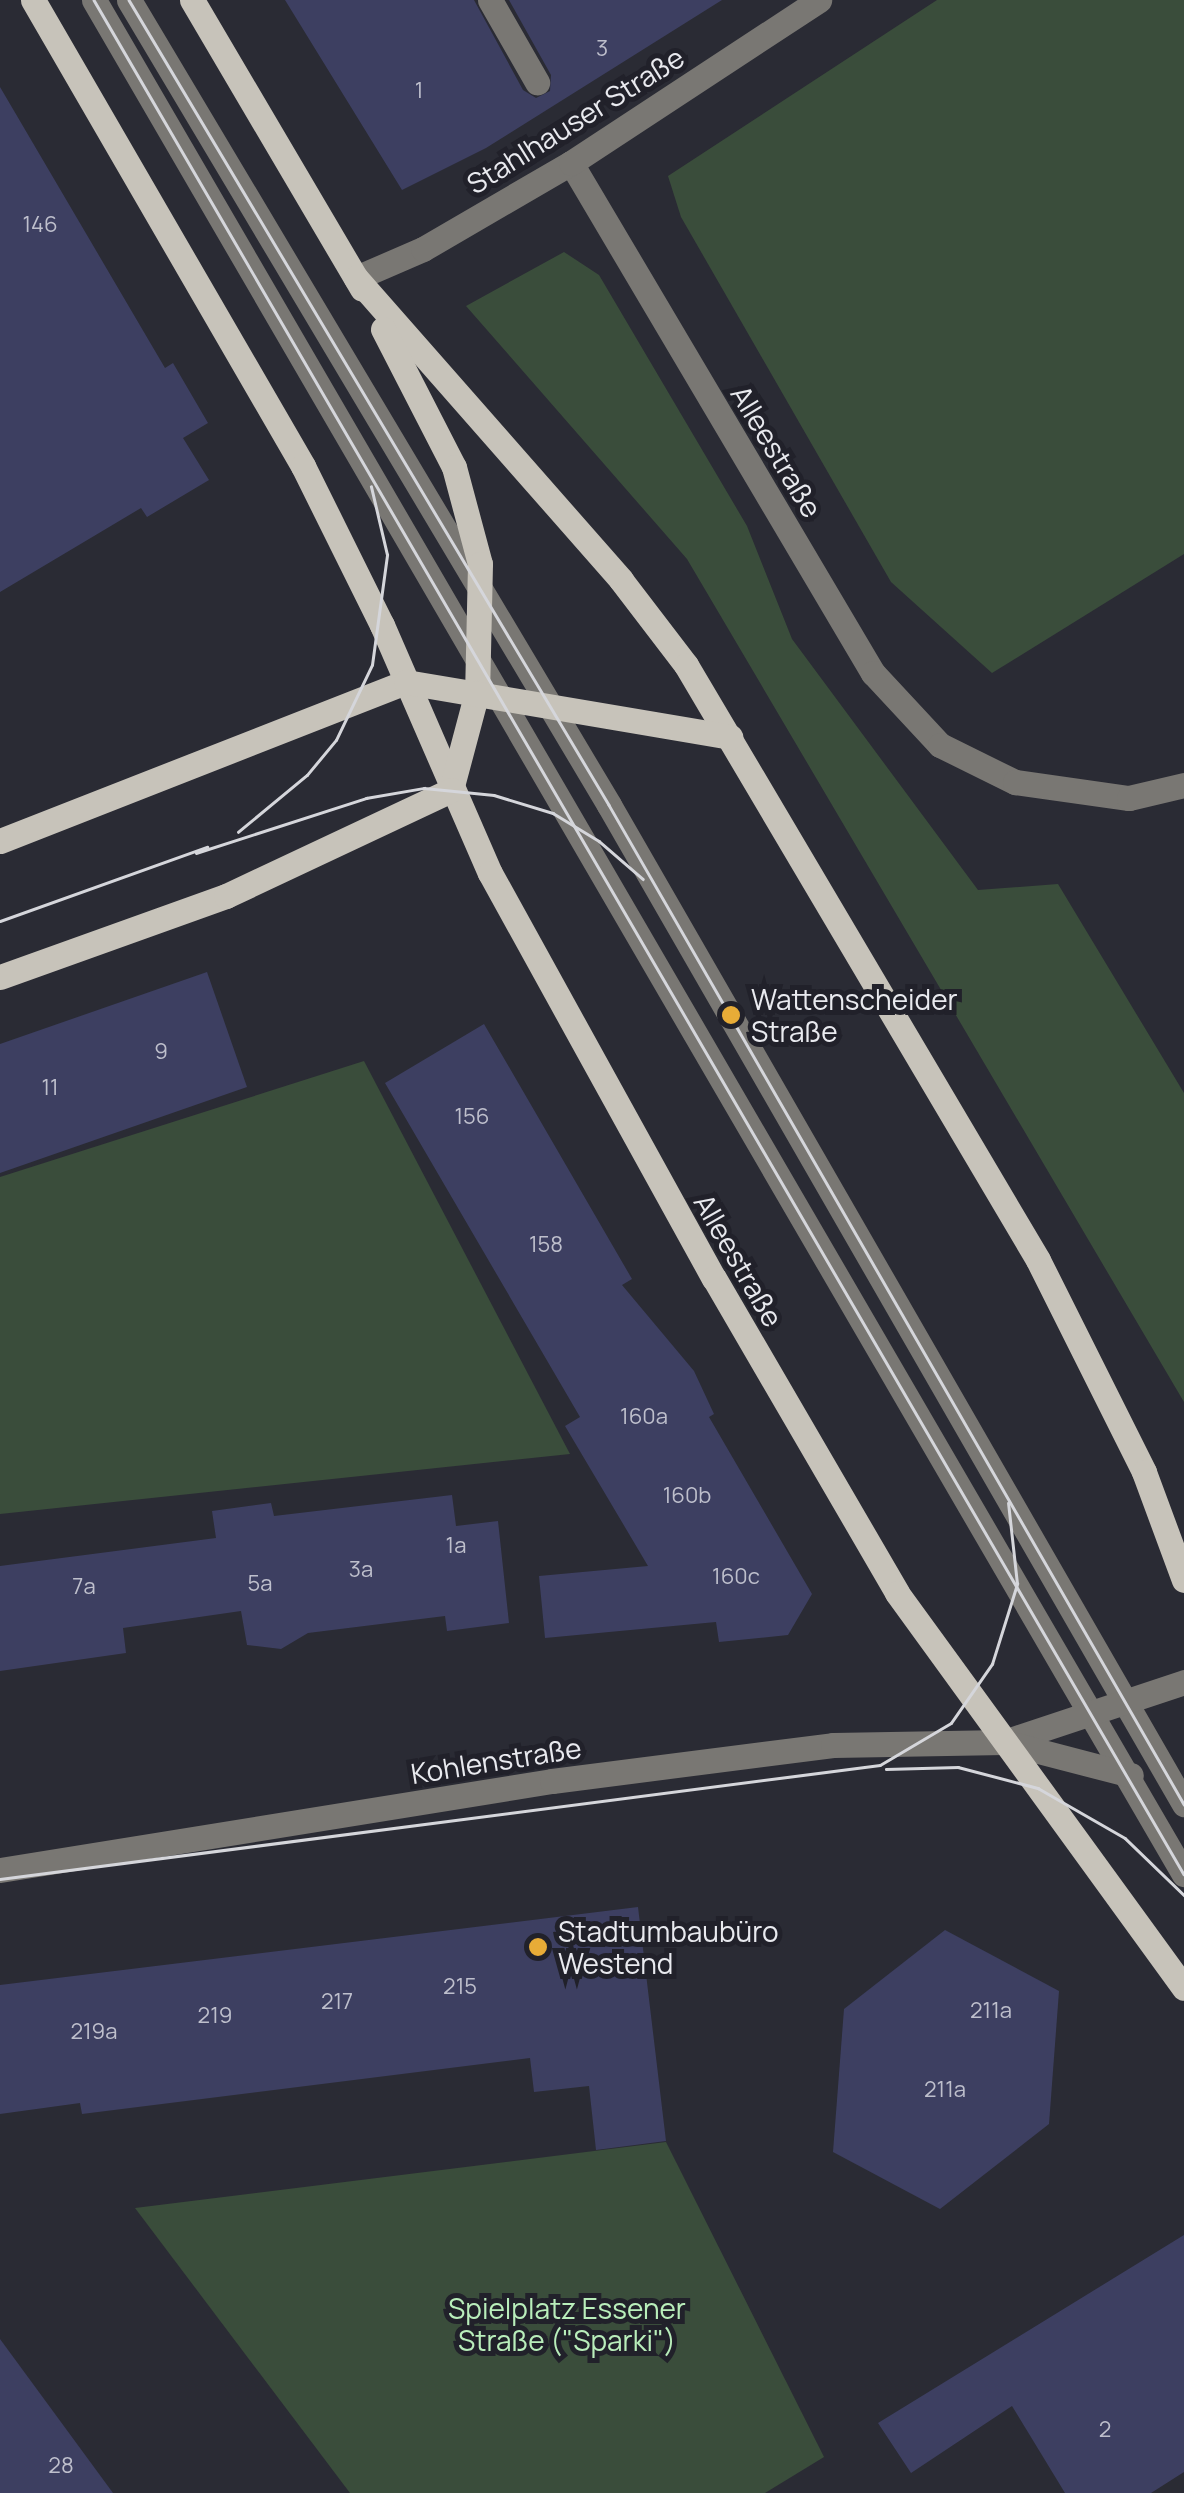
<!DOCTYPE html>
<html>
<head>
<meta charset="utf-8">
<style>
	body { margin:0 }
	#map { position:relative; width:1184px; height:2493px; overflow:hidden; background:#2a2b34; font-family:Manrope,sans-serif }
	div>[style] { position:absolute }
	.green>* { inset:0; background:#3a4d3b }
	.building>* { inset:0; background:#3d3f61 }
	.minor>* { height:25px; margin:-12.5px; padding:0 12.5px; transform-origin:12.5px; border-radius:12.5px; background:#797773 }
	.major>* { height:25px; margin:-12.5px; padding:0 12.5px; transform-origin:12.5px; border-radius:12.5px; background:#c7c3ba }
	.tram>* { height:2.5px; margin:-1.25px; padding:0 1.25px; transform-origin:1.25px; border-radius:1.25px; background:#d5d6db }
	.dots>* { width:28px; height:28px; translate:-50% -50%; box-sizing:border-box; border:5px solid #21212a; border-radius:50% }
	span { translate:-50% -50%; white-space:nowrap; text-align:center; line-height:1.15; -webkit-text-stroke:10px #21212a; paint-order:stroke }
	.number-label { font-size:22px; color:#bebfcc }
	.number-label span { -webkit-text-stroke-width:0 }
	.street-label { font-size:28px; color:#e9eaef }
	.poi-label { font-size:28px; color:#e9eaef }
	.left { translate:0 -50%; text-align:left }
	.park-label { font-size:28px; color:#b9eebb }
</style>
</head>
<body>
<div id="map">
	<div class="green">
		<div style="clip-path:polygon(937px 0,1184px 0,1184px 554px,992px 673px,891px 582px,681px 217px,668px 176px)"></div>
		<div style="clip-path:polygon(564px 252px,599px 275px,747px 526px,792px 639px,978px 890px,1058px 884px,1184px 1093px,1184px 1402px,687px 559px,466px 306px)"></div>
		<div style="clip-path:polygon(364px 1061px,570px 1454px,0 1514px,0 1177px)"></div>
		<div style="clip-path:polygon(666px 2142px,824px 2457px,765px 2493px,350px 2493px,135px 2208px)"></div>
	</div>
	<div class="building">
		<div style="clip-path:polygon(285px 0,474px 0,523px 90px,536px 98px,550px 91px,551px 75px,509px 0,722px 0,486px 148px,402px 190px)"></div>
		<div style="clip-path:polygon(0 87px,165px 368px,173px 363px,208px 423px,183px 438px,209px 480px,147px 517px,141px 508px,0 592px)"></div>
		<div style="clip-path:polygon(207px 972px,247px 1087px,0 1173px,0 1044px)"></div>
		<div style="clip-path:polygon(484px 1024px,632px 1279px,622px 1285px,694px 1371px,714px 1414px,709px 1417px,812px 1594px,788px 1635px,719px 1642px,716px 1622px,545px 1638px,539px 1576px,648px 1566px,565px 1426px,580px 1417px,385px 1083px)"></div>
		<div style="clip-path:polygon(452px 1495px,456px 1526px,498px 1521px,509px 1623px,447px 1631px,445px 1616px,308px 1633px,281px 1649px,247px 1645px,241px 1611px,123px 1628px,126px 1653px,0 1671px,0 1566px,216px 1538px,212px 1511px,271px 1503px,274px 1516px)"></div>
		<div style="clip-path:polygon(638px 1907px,666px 2141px,596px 2150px,589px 2086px,534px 2092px,530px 2058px,82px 2114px,80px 2103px,0 2114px,0 1985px)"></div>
		<div style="clip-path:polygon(945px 1930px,1059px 1991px,1049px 2124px,940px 2209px,833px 2152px,844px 2009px)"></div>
		<div style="clip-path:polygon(1184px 2235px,1184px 2472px,1151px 2493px,1065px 2493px,1012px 2406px,911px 2473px,878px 2423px)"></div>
		<div style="clip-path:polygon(0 2339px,113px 2493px,0 2493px)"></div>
	</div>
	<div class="minor">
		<div style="left:94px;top:0;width:2168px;rotate:59.82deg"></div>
		<div style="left:129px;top:0;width:937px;rotate:59.19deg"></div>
		<div style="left:609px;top:805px;width:1153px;rotate:60.08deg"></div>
		<div style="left:490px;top:0;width:95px;rotate:60.2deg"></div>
		<div style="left:571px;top:163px;width:593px;rotate:59.37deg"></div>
		<div style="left:873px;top:673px;width:98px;rotate:47.1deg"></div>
		<div style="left:940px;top:745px;width:84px;rotate:26.3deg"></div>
		<div style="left:1015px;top:782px;width:115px;rotate:8deg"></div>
		<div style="left:1129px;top:798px;width:57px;rotate:-13.3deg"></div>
		<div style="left:356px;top:278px;width:73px;rotate:-23.4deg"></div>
		<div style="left:423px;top:249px;width:171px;rotate:-30.2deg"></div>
		<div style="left:571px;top:163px;width:297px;rotate:-33.3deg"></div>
		<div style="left:1004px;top:1742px;width:190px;rotate:-18.4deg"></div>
		<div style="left:0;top:1870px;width:559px;rotate:-9.16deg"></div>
		<div style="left:552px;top:1781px;width:283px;rotate:-7.3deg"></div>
		<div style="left:833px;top:1745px;width:171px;rotate:-1deg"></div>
		<div style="left:1004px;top:1742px;width:131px;rotate:14.6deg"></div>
	</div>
	<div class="major">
		<div style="left:33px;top:0;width:539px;rotate:59.91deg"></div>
		<div style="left:303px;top:466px;width:178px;rotate:63.6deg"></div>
		<div style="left:382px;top:625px;width:270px;rotate:66.5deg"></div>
		<div style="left:490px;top:873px;width:463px;rotate:61.1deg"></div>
		<div style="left:714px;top:1278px;width:364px;rotate:59.8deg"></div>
		<div style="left:897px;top:1593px;width:488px;rotate:54deg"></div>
		<div style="left:192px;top:0;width:335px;rotate:59.5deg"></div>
		<div style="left:356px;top:278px;width:402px;rotate:48.7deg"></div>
		<div style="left:621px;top:580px;width:107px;rotate:52.6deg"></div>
		<div style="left:686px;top:665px;width:691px;rotate:59.39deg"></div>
		<div style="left:1038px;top:1260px;width:237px;rotate:63.4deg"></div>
		<div style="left:1144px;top:1472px;width:115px;rotate:69.7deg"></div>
		<div style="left:383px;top:329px;width:155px;rotate:62.8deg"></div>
		<div style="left:454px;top:467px;width:100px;rotate:75deg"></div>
		<div style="left:480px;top:564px;width:128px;rotate:91.3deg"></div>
		<div style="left:477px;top:692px;width:101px;rotate:104.9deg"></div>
		<div style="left:0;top:841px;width:436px;rotate:-21.4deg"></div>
		<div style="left:406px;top:682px;width:329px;rotate:9.6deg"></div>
		<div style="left:0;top:977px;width:240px;rotate:-19.7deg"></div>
		<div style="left:226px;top:896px;width:249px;rotate:-25.2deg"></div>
	</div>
	<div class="tram">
		<div style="left:94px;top:0;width:2168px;rotate:59.82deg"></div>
		<div style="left:129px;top:0;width:937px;rotate:59.19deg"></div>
		<div style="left:609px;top:805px;width:1153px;rotate:60.08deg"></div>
		<div style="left:238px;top:832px;width:89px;rotate:-39.6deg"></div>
		<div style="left:307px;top:775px;width:45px;rotate:-50.4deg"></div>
		<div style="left:336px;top:740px;width:83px;rotate:-64.4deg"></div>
		<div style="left:372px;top:665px;width:111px;rotate:-82.2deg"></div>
		<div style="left:387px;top:555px;width:70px;rotate:-103.2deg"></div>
		<div style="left:196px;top:853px;width:179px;rotate:-17.9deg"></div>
		<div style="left:366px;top:798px;width:59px;rotate:-9.8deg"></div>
		<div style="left:424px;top:788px;width:70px;rotate:5.7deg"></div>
		<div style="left:494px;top:795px;width:62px;rotate:17deg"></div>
		<div style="left:553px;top:813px;width:54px;rotate:31.3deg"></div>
		<div style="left:599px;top:841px;width:58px;rotate:40.8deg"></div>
		<div style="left:0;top:921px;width:220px;rotate:-19.7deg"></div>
		<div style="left:886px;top:1769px;width:72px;rotate:-1.6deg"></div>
		<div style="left:958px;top:1767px;width:83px;rotate:14.7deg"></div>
		<div style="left:1038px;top:1788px;width:100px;rotate:29.9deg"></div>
		<div style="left:1125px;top:1838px;width:82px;rotate:44deg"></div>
		<div style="left:0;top:1879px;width:887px;rotate:-7.38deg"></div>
		<div style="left:880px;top:1765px;width:82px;rotate:-30.6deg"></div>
		<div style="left:951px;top:1723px;width:72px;rotate:-55.2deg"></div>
		<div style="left:992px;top:1664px;width:84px;rotate:-72.6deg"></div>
		<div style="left:1017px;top:1584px;width:81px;rotate:-96.3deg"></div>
	</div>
	<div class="dots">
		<div style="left:731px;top:1015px;background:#e8ac37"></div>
		<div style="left:538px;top:1947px;background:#e8ac37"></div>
	</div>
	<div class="number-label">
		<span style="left:602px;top:49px">3</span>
		<span style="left:419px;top:91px">1</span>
		<span style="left:40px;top:225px">146</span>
		<span style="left:161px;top:1052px">9</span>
		<span style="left:50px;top:1088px">11</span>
		<span style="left:472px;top:1117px">156</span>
		<span style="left:546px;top:1245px">158</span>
		<span style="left:644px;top:1417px">160a</span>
		<span style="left:687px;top:1496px">160b</span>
		<span style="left:456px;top:1546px">1a</span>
		<span style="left:361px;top:1570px">3a</span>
		<span style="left:736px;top:1577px">160c</span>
		<span style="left:260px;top:1584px">5a</span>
		<span style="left:84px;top:1587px">7a</span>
		<span style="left:460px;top:1987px">215</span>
		<span style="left:337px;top:2002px">217</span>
		<span style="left:991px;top:2011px">211a</span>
		<span style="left:215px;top:2016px">219</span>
		<span style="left:94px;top:2032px">219a</span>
		<span style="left:945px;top:2090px">211a</span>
		<span style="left:1105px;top:2430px">2</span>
		<span style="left:61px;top:2466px">28</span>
	</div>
	<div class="street-label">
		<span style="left:575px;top:120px;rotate:-32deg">Stahlhauser Straße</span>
		<span style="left:777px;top:451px;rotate:59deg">Alleestraße</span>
		<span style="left:739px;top:1260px;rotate:60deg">Alleestraße</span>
		<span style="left:496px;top:1760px;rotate:-9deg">Kohlenstraße</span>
	</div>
	<div class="poi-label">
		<span class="left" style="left:751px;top:1015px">Wattenscheider<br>Straße</span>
		<span class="left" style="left:558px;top:1947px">Stadtumbaubüro<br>Westend</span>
	</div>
	<div class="park-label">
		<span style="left:567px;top:2324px">Spielplatz Essener<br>Straße ("Sparki")</span>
	</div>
</div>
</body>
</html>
